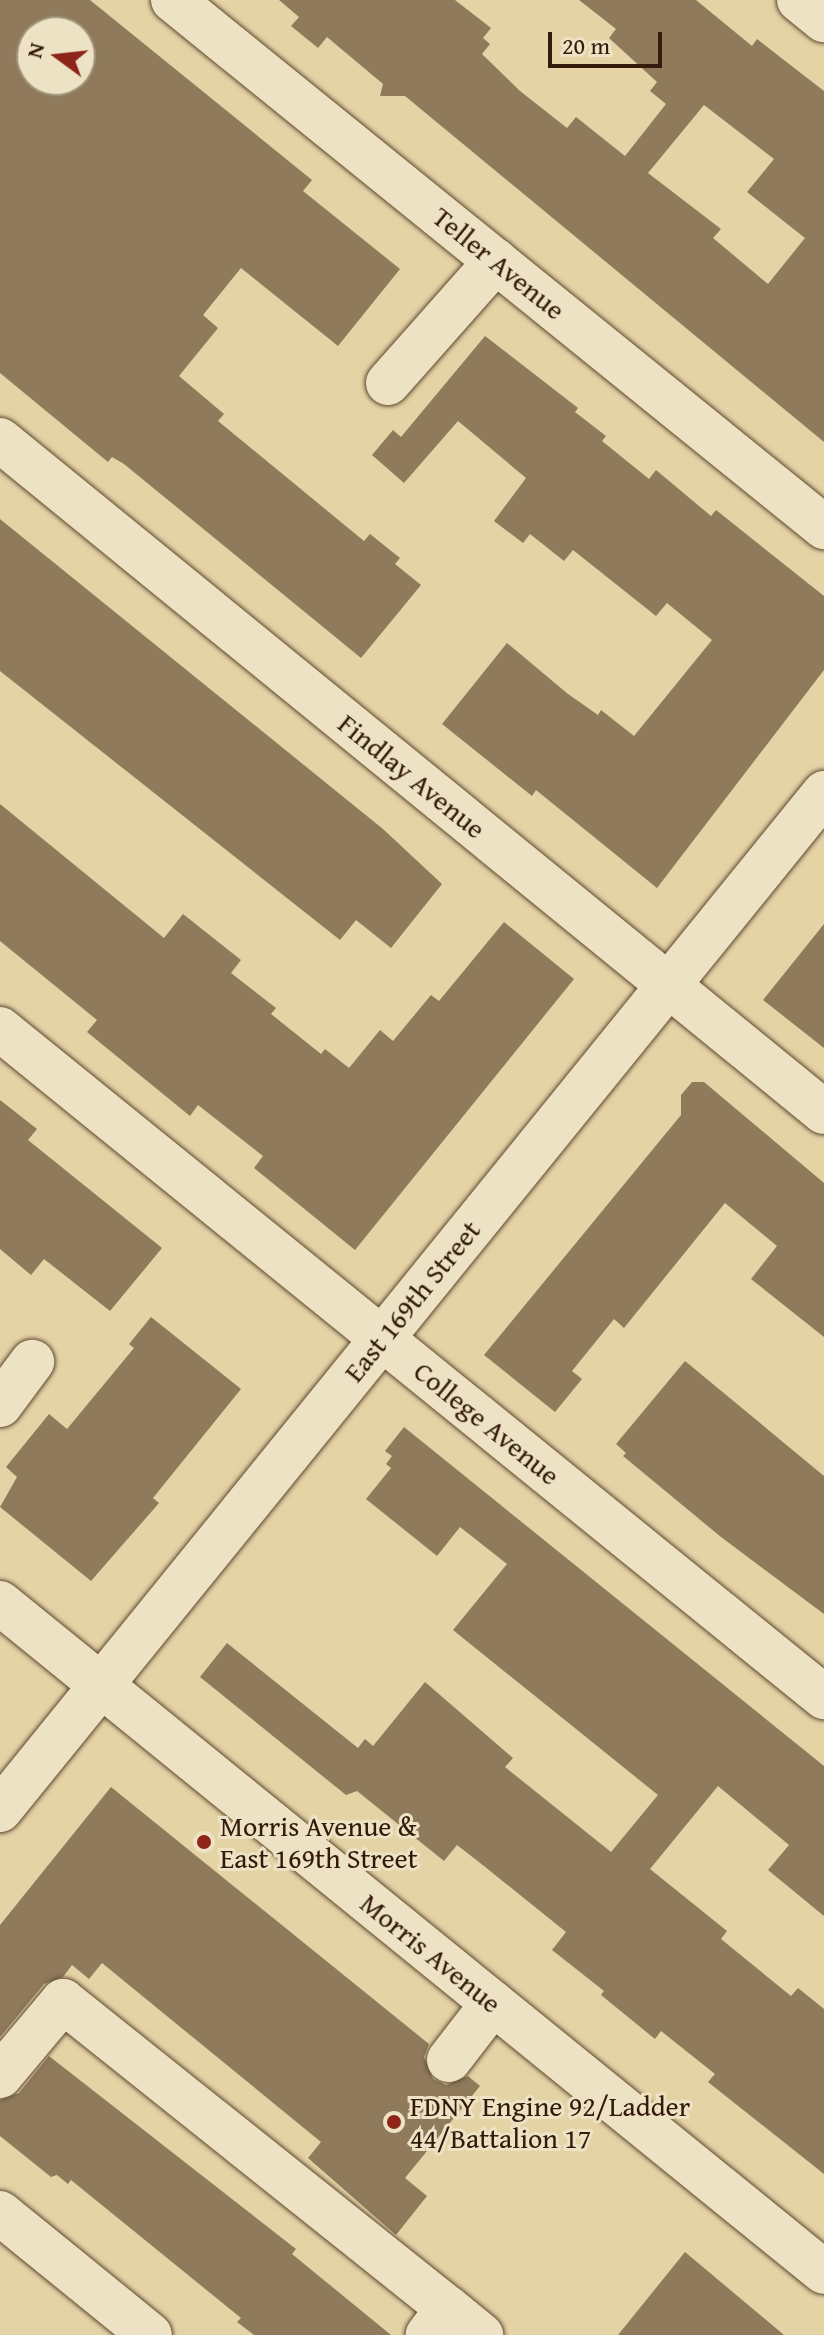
<!DOCTYPE html>
<html>
<head>
<meta charset="utf-8">
<style>
	body { margin:0 }
	#map { position:relative; width:824px; height:2335px; overflow:hidden; background:#e4d3a5; font-family:"Gentium Book Plus",serif }
	div>[style] { position:absolute }
	.building>* { inset:0; background:#8f7a5b }
	.roads { filter:drop-shadow(0 0 2px #5f4831) drop-shadow(0 0 2px #5f4831) }
	.minor>* { height:44px; margin:-22px; padding:0 22px; transform-origin:22px; border-radius:22px; background:#ede2c4 }
	.dots>* { width:22px; height:22px; translate:-50% -50%; box-sizing:border-box; border:4px solid #ede2c4; border-radius:50% }
	span { translate:-50% -50%; white-space:nowrap; text-align:center; line-height:1.15; -webkit-text-stroke:6px #ede2c4; paint-order:stroke }
	.street-label { font-size:28px; color:#331a0a }
	.poi-label { font-size:28px; color:#331a0a }
	.left { translate:0 -50%; text-align:left }
	.north { position:absolute; left:16px; top:16px; width:80px; height:80px; box-sizing:border-box; background:#ede2c4; border:2px solid #a3927a; border-radius:50%; rotate:285deg; font-size:22px; font-weight:700; line-height:32px; text-align:center; color:#331a0a }
	.north::after { content:''; display:block; margin:auto; width:28px; height:36px; background:#8f2418; clip-path:polygon(50% 0,100% 100%,50% 72%,0 100%) }
	.scale { position:absolute; left:548px; top:32px; width:114px; height:36px; box-sizing:border-box; border:4px solid #331a0a; border-top:0; padding-left:10px; font-size:24px; line-height:28px; white-space:nowrap; color:#331a0a; -webkit-text-stroke:6px #ede2c4; paint-order:stroke }
</style>
</head>
<body>
<div id="map">
	<div class="building">
		<div style="clip-path:polygon(evenodd,0 0,90px 0,312px 180px,303px 191px,400px 269px,338px 346px,241px 268px,203px 315px,218px 328px,179px 376px,224px 414px,218px 421px,364px 541px,370px 534px,400px 558px,395px 564px,421px 585px,361px 658px,124px 464px,112px 457px,108px 462px,0 373px,0 0,32px 32px,80px 32px,80px 80px,32px 80px,32px 32px)"></div>
		<div style="clip-path:polygon(evenodd,279px 0,455px 0,491px 28px,483px 38px,490px 44px,482px 54px,520px 91px,567px 128px,576px 117px,625px 156px,666px 104px,650px 91px,657px 82px,609px 38px,616px 29px,579px 0,696px 0,752px 46px,757px 39px,824px 91px,824px 442px,405px 96px,380px 96px,383px 84px,327px 37px,318px 48px,291px 26px,299px 17px,279px 0,704px 105px,774px 159px,747px 192px,805px 238px,768px 284px,713px 238px,721px 229px,648px 173px,704px 105px)"></div>
		<div style="clip-path:polygon(485px 336px,578px 408px,575px 412px,606px 436px,602px 441px,649px 479px,656px 470px,711px 516px,716px 510px,824px 596px,824px 670px,657px 888px,536px 790px,532px 796px,442px 724px,507px 643px,568px 694px,598px 715px,601px 710px,634px 736px,712px 640px,667px 603px,656px 616px,573px 550px,564px 561px,530px 534px,523px 543px,494px 521px,526px 478px,458px 421px,404px 483px,372px 455px,393px 430px,401px 437px)"></div>
		<div style="clip-path:polygon(0 519px,383px 829px,442px 884px,391px 948px,356px 920px,340px 940px,0 671px)"></div>
		<div style="clip-path:polygon(0 804px,164px 938px,183px 914px,241px 960px,231px 973px,276px 1008px,271px 1014px,321px 1054px,325px 1049px,349px 1068px,380px 1030px,393px 1041px,431px 995px,439px 1001px,504px 922px,574px 979px,355px 1250px,254px 1168px,263px 1156px,198px 1105px,190px 1116px,87px 1032px,97px 1020px,0 941px)"></div>
		<div style="clip-path:polygon(824px 924px,824px 1048px,763px 1000px)"></div>
		<div style="clip-path:polygon(692px 1082px,704px 1082px,824px 1183px,824px 1337px,751px 1279px,777px 1246px,725px 1203px,624px 1328px,614px 1319px,572px 1371px,582px 1379px,555px 1412px,484px 1355px,681px 1115px,681px 1095px)"></div>
		<div style="clip-path:polygon(0 1100px,37px 1129px,28px 1140px,162px 1248px,110px 1311px,44px 1259px,31px 1275px,0 1249px)"></div>
		<div style="clip-path:polygon(151px 1317px,241px 1389px,153px 1498px,159px 1503px,91px 1581px,0 1507px,17px 1477px,6px 1467px,49px 1414px,67px 1429px,134px 1348px,129px 1344px)"></div>
		<div style="clip-path:polygon(685px 1361px,824px 1476px,824px 1614px,721px 1537px,623px 1456px,626px 1453px,616px 1444px)"></div>
		<div style="clip-path:polygon(404px 1427px,824px 1766px,824px 1916px,768px 1870px,789px 1845px,718px 1786px,650px 1869px,727px 1931px,721px 1939px,791px 1996px,798px 1988px,824px 2009px,824px 2174px,708px 2082px,715px 2074px,661px 2031px,655px 2039px,601px 1995px,604px 1991px,552px 1950px,566px 1932px,484px 1866px,457px 1845px,444px 1861px,357px 1791px,346px 1795px,200px 1677px,227px 1643px,358px 1748px,365px 1739px,373px 1746px,425px 1682px,513px 1758px,505px 1767px,611px 1852px,658px 1795px,453px 1630px,507px 1564px,460px 1527px,437px 1556px,366px 1499px,391px 1468px,386px 1464px,392px 1456px,385px 1451px)"></div>
		<div style="clip-path:polygon(111px 1787px,429px 2044px,424px 2057px,433px 2079px,446px 2085px,468px 2076px,480px 2086px,405px 2178px,427px 2196px,396px 2235px,308px 2158px,321px 2142px,102px 1963px,89px 1979px,72px 1965px,63px 1977px,44px 1984px,0 2037px,0 1925px)"></div>
		<div style="clip-path:polygon(49px 2056px,296px 2249px,292px 2254px,391px 2335px,254px 2335px,237px 2322px,241px 2318px,71px 2180px,68px 2184px,57px 2175px,51px 2177px,0 2136px,0 2100px,19px 2093px)"></div>
		<div style="clip-path:polygon(685px 2252px,784px 2335px,618px 2335px)"></div>
	</div>
	<div class="roads">
		<div class="minor">
			<div style="left:173px;top:0;width:838px;rotate:38.99deg"></div>
			<div style="left:799px;top:0;width:32px;rotate:39deg"></div>
			<div style="left:388px;top:383px;width:163px;rotate:-48.5deg"></div>
			<div style="left:0;top:440px;width:1063px;rotate:39.2deg"></div>
			<div style="left:0;top:1029px;width:1061px;rotate:39.03deg"></div>
			<div style="left:0;top:1405px;width:54px;rotate:-53.3deg"></div>
			<div style="left:0;top:1603px;width:1061px;rotate:39.07deg"></div>
			<div style="left:0;top:1810px;width:1309px;rotate:-50.98deg"></div>
			<div style="left:449px;top:2060px;width:72px;rotate:-52.3deg"></div>
			<div style="left:0;top:2076px;width:98px;rotate:-50deg"></div>
			<div style="left:63px;top:2001px;width:492px;rotate:38.6deg"></div>
			<div style="left:448px;top:2308px;width:34px;rotate:127deg"></div>
			<div style="left:0;top:2213px;width:193px;rotate:39.1deg"></div>
			<div style="left:448px;top:2308px;width:43px;rotate:39.3deg"></div>
		</div>
	</div>
	<div class="dots">
		<div style="left:204px;top:1842px;background:#8f2418"></div>
		<div style="left:394px;top:2122px;background:#8f2418"></div>
	</div>
	<div class="street-label">
		<span style="left:499px;top:263px;rotate:39deg">Teller Avenue</span>
		<span style="left:412px;top:776px;rotate:39deg">Findlay Avenue</span>
		<span style="left:412px;top:1301px;rotate:-51deg">East 169th Street</span>
		<span style="left:487px;top:1423px;rotate:39deg">College Avenue</span>
		<span style="left:431px;top:1953px;rotate:39deg">Morris Avenue</span>
	</div>
	<div class="poi-label">
		<span class="left" style="left:220px;top:1842px">Morris Avenue &amp;<br>East 169th Street</span>
		<span class="left" style="left:410px;top:2122px">FDNY Engine 92/Ladder<br>44/Battalion 17</span>
	</div>
	<div class="north">N</div>
	<div class="scale">20 m</div>
</div>
</body>
</html>
